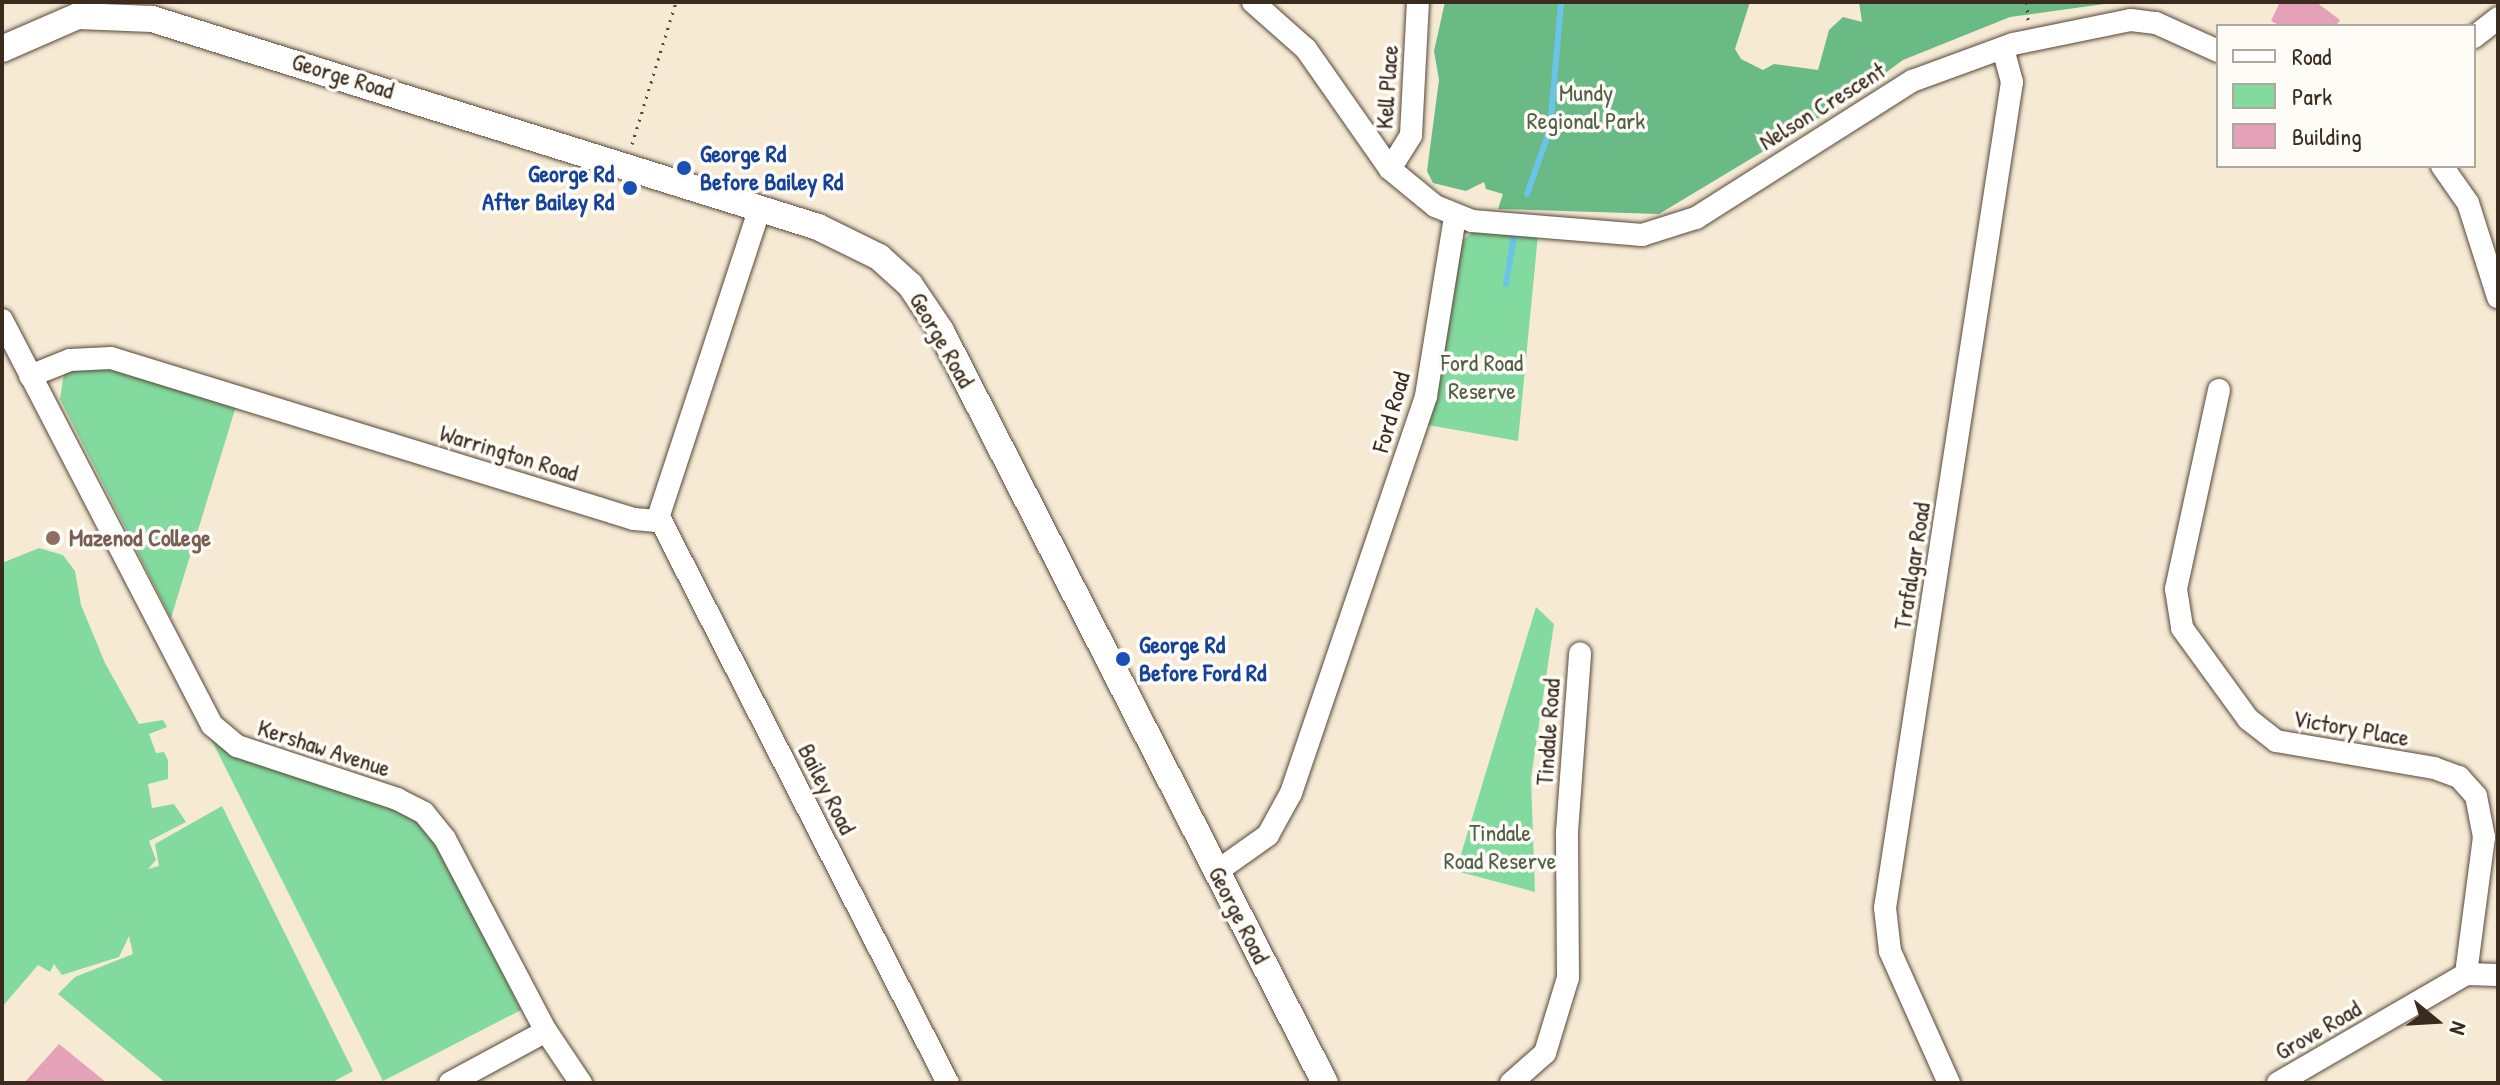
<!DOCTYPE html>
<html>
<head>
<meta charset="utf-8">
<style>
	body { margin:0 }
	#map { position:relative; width:2500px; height:1085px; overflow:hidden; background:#f6ead5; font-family:"Patrick Hand",sans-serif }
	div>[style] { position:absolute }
	.green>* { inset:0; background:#83da9f }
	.forest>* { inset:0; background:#6aba86 }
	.stream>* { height:6px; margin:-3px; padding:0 3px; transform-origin:3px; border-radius:3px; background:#69c4e7 }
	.building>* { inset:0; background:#e4a1b8 }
	.path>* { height:3px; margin-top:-1.5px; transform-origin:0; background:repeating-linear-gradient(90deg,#574739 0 2px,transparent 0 8px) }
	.roads { filter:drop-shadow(0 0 2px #574739) drop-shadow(0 0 2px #574739) }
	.minor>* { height:22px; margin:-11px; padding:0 11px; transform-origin:11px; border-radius:11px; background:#fff }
	.tertiary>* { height:26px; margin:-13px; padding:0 13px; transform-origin:13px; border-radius:13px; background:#fff }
	.dots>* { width:22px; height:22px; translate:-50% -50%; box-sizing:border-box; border:4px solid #fdfcf7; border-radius:50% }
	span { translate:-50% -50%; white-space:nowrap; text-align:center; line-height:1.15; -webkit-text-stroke:7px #fdfcf7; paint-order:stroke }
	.street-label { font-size:24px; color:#3b2a1e }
	.park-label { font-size:24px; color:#515f45 }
	.transit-label { font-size:24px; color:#164399; font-weight:700 }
	.left { translate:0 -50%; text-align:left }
	.right { translate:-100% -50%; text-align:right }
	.education-label { font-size:24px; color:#785e54; font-weight:700 }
	.frame { position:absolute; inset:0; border:4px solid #3b2a1e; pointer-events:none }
	.legend { position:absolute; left:2216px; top:24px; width:260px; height:144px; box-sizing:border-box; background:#fdfcf7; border:2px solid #afa8a0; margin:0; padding:10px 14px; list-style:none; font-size:24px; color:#3b2a1e }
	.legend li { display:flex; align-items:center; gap:16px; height:40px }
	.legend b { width:40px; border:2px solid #afa8a0 }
	.north { position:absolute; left:2396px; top:981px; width:80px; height:80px; -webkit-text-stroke:6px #fdfcf7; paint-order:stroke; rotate:108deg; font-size:22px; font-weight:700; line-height:32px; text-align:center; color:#3b2a1e }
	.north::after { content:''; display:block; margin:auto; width:28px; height:36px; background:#3b2a1e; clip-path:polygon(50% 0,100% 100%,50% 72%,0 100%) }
</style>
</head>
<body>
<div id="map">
	<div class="green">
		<div style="clip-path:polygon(1475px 231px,1538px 235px,1518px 441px,1428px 425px,1461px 241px)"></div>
		<div style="clip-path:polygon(100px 364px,237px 403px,171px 618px,60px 399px,64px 373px)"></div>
		<div style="clip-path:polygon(39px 548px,63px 555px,75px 571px,81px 605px,105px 663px,139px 724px,163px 720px,167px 727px,149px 734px,156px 753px,164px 752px,168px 760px,168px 779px,148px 784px,152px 808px,174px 804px,186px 822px,149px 841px,156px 860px,148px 869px,159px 866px,155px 844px,222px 806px,353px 1071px,331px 1083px,166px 1083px,58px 994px,75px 977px,133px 954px,129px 936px,119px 957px,62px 975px,54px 964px,50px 972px,38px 965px,2px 1007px,2px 563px)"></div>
		<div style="clip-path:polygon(1536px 607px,1554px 624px,1531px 778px,1535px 892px,1456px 871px)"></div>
		<div style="clip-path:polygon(208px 733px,420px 810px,521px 1010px,383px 1081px)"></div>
	</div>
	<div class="forest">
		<div style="clip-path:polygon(1445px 2px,1750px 2px,1735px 49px,1741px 59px,1763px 70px,1774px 64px,1818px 70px,1829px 30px,1843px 17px,1862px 22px,1859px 2px,2119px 2px,2010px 17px,1903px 60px,1850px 99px,1659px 214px,1498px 209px,1503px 194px,1486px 189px,1484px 182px,1466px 191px,1433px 183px,1427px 171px,1439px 80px,1434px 51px)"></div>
	</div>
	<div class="stream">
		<div style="left:1527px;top:194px;width:69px;rotate:-70.5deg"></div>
		<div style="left:1550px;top:129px;width:127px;rotate:-85deg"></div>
		<div style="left:1506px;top:284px;width:55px;rotate:-80.5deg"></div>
	</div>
	<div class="building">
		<div style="clip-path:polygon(2280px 2px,2316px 2px,2340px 20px,2336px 26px,2281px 26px,2271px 21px)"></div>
		<div style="clip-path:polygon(59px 1044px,107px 1083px,24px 1083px)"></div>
	</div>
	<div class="path">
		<div style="left:2027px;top:2px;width:19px;rotate:87deg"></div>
		<div style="left:632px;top:144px;width:149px;rotate:-72.8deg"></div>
	</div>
	<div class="roads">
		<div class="minor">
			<div style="left:1253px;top:2px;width:71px;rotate:41.6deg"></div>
			<div style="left:1306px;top:49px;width:146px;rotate:55deg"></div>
			<div style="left:1390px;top:169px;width:58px;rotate:39.4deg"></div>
			<div style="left:1435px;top:206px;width:40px;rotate:22deg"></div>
			<div style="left:1472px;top:221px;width:171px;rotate:4.7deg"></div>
			<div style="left:1642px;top:235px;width:57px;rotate:-17.5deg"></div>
			<div style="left:1696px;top:218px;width:256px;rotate:-32.4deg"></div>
			<div style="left:1912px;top:81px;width:108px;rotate:-20.1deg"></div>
			<div style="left:2013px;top:44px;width:120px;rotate:-11.5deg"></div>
			<div style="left:2131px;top:20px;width:25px;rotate:7deg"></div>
			<div style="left:2156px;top:23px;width:68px;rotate:24.3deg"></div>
			<div style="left:2474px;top:37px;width:31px;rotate:-38deg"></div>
			<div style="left:2442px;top:166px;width:45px;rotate:54.9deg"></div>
			<div style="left:2468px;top:203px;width:99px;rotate:72.3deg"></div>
			<div style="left:1390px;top:169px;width:40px;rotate:-58deg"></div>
			<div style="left:1411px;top:135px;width:133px;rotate:-87deg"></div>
			<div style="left:2px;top:320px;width:456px;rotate:62.6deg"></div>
			<div style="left:212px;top:725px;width:33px;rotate:40deg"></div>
			<div style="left:237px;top:746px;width:169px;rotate:18.3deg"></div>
			<div style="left:397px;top:799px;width:30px;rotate:27deg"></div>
			<div style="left:424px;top:813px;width:33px;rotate:51deg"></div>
			<div style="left:445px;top:839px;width:217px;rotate:62.3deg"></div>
			<div style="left:546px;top:1031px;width:63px;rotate:56.1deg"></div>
			<div style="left:30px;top:376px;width:43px;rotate:-21.8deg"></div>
			<div style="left:70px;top:360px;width:41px;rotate:-2.8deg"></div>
			<div style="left:111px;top:358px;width:547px;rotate:17.11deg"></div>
			<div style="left:634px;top:519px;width:23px;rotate:5deg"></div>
			<div style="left:657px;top:521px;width:330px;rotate:-71.8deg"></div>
			<div style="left:2219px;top:390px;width:204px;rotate:102.2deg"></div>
			<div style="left:2176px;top:589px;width:39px;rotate:81deg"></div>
			<div style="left:2182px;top:628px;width:112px;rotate:54deg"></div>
			<div style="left:2248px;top:719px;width:36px;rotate:38deg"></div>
			<div style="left:2276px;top:741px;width:160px;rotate:9.7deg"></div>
			<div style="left:2434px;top:768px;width:27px;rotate:20deg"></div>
			<div style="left:2459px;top:777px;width:25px;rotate:48deg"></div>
			<div style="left:2476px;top:796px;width:42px;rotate:79deg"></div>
			<div style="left:2484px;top:837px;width:138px;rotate:97.5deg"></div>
			<div style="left:660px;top:519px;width:633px;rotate:62.95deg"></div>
			<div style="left:1216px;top:872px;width:64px;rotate:-35.4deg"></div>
			<div style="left:1268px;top:835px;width:48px;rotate:-61.3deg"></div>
			<div style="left:1291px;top:793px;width:419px;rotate:-71.2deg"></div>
			<div style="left:1426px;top:396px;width:181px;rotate:-80.8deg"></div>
			<div style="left:2466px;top:974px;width:32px;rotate:2deg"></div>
			<div style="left:450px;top:1083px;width:109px;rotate:-28.4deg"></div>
			<div style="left:1511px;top:1083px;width:45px;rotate:-41.4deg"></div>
			<div style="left:1545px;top:1053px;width:78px;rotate:-73deg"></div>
			<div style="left:1568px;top:978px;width:146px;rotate:-90.4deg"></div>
			<div style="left:1567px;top:832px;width:179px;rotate:-85.8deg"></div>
			<div style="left:1949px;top:1083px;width:145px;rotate:-114.1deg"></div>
			<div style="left:1890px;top:951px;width:43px;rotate:-96.6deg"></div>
			<div style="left:1885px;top:908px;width:836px;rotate:-81.26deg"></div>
			<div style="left:2012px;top:82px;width:35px;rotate:-105deg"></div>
			<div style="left:2278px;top:1083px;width:217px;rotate:-30.1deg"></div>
		</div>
		<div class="tertiary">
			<div style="left:2px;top:49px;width:83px;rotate:-23.5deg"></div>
			<div style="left:78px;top:16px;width:74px;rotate:2.3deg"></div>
			<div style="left:152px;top:19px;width:698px;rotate:17.34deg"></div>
			<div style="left:818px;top:227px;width:68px;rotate:26.2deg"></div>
			<div style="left:879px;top:257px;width:42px;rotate:42.1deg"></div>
			<div style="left:910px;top:285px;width:55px;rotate:56deg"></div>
			<div style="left:941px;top:331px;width:844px;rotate:62.95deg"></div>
		</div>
	</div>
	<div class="dots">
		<div style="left:684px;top:168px;background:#1a4fb4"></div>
		<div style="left:630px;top:188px;background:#1a4fb4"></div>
		<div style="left:53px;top:538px;background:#8d6e63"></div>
		<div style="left:1123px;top:659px;background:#1a4fb4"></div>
	</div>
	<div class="street-label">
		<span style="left:343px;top:76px;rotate:17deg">George Road</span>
		<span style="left:1387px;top:87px;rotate:-86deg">Kell Place</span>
		<span style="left:1822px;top:106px;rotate:-32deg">Nelson Crescent</span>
		<span style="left:942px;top:340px;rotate:60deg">George Road</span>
		<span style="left:1391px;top:412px;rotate:-74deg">Ford Road</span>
		<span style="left:509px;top:453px;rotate:17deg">Warrington Road</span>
		<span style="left:1912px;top:566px;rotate:-81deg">Trafalgar Road</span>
		<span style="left:2351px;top:728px;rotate:10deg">Victory Place</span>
		<span style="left:1548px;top:732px;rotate:-86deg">Tindale Road</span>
		<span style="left:324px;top:748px;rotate:18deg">Kershaw Avenue</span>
		<span style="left:827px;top:789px;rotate:63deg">Bailey Road</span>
		<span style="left:1239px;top:915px;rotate:63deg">George Road</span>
		<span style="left:2318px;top:1030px;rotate:-30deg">Grove Road</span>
	</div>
	<div class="park-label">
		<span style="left:1586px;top:107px">Mundy<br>Regional Park</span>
		<span style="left:1482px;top:377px">Ford Road<br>Reserve</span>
		<span style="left:1500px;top:847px">Tindale<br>Road Reserve</span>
	</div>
	<div class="transit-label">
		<span class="left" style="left:700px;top:168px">George Rd<br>Before Bailey Rd</span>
		<span class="right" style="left:614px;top:188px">George Rd<br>After Bailey Rd</span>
		<span class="left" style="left:1139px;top:659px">George Rd<br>Before Ford Rd</span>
	</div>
	<div class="education-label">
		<span class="left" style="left:69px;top:538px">Mazenod College</span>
	</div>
	<div class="frame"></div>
	<ul class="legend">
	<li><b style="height:10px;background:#fff"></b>Road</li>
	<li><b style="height:22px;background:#83da9f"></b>Park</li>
	<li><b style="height:22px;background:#e4a1b8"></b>Building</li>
	</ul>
	<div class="north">N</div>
</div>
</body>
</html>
